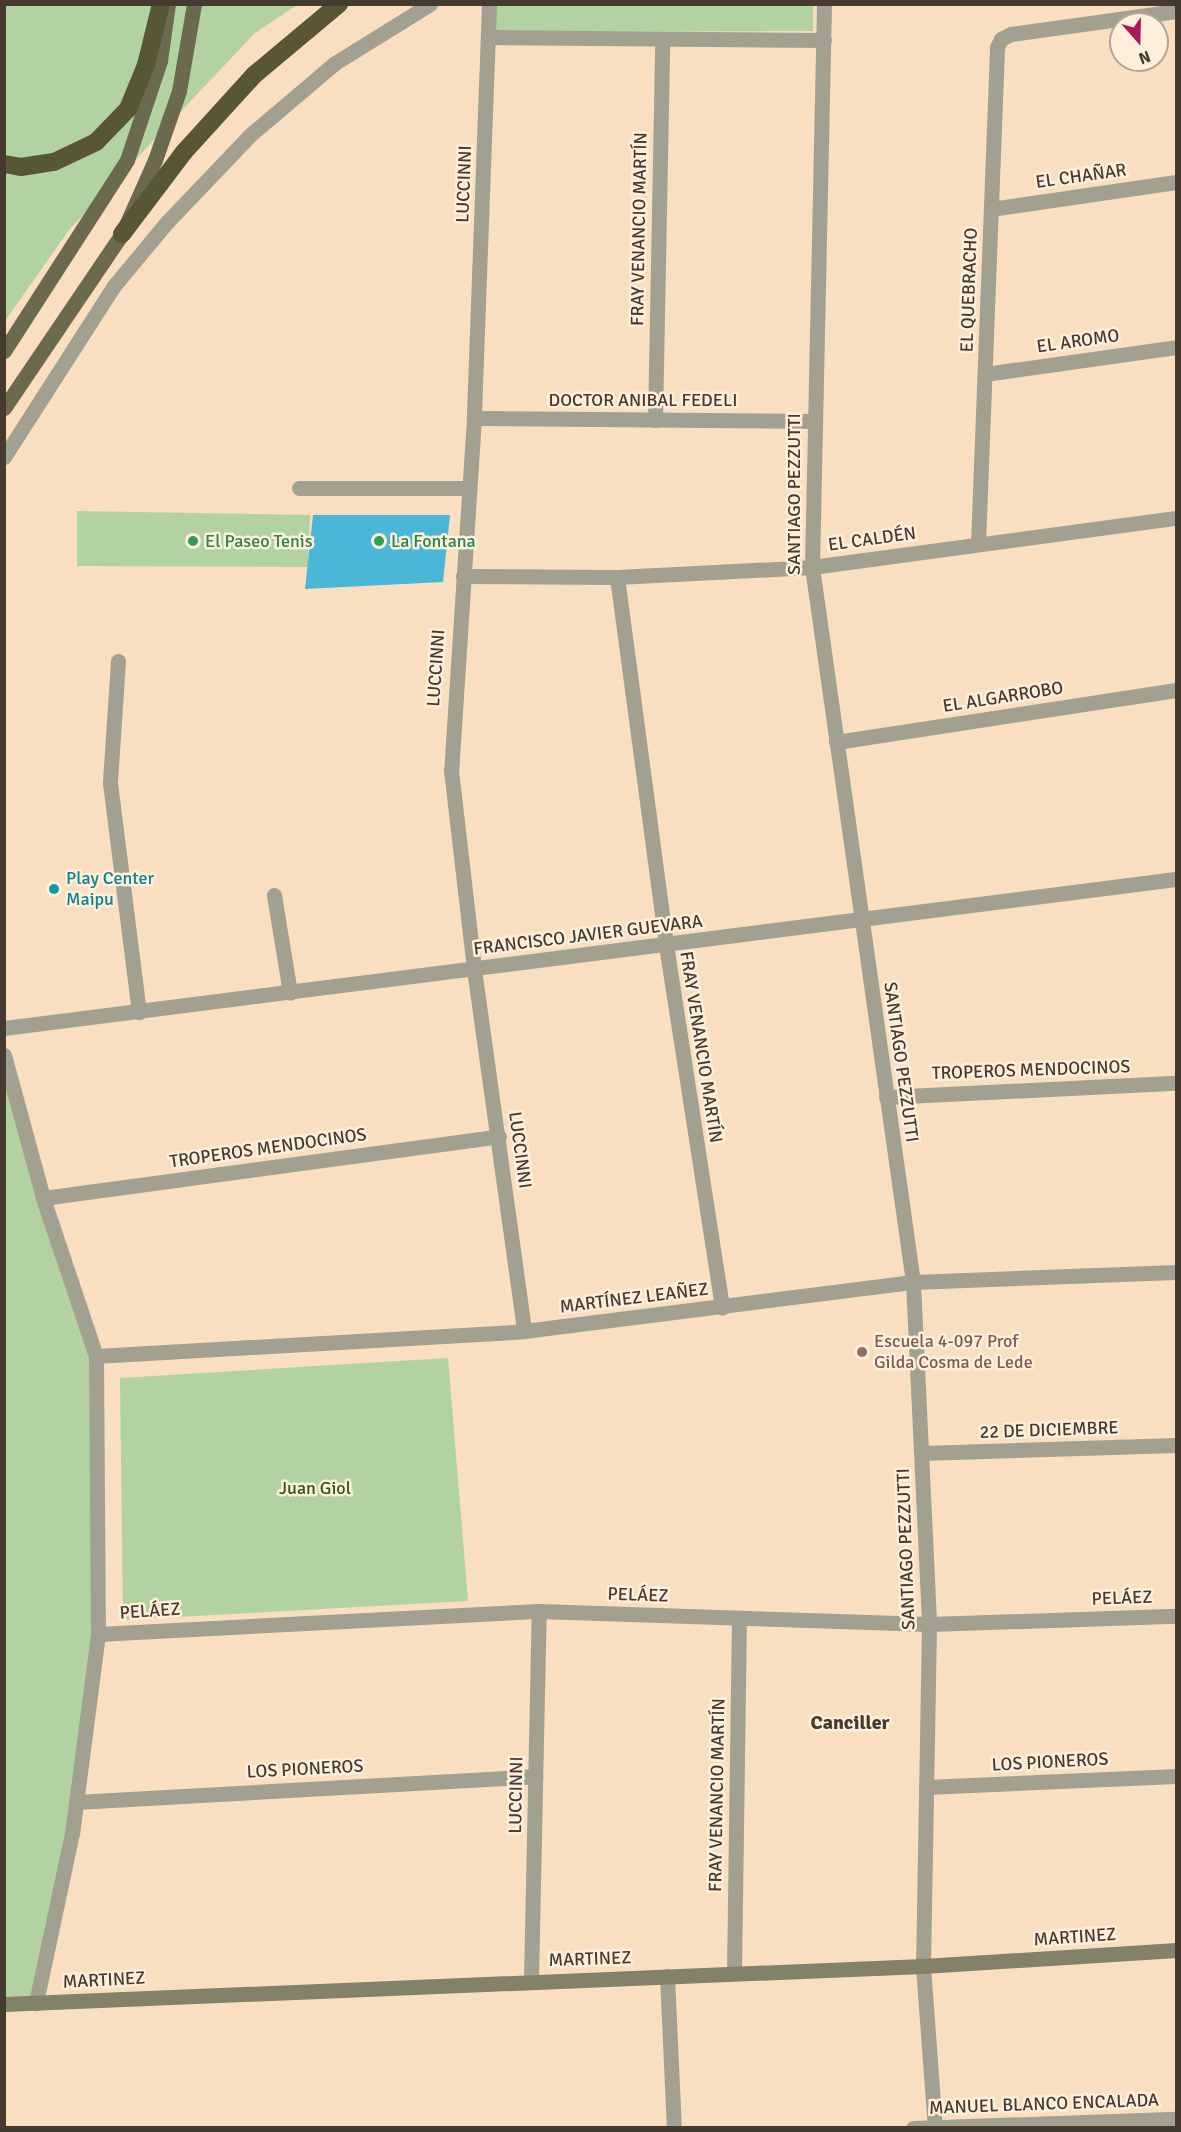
<!DOCTYPE html>
<html>
<head>
<meta charset="utf-8">
<style>
	body { margin:0 }
	#map { position:relative; width:1181px; height:2132px; overflow:hidden; background:#fadec0; font-family:Signika,sans-serif }
	div>[style] { position:absolute }
	.green>* { inset:0; background:#b2d3a1 }
	.water>* { inset:0; background:#4ab7d7 }
	.street>* { height:15px; margin:-7.5px; padding:0 7.5px; transform-origin:7.5px; border-radius:7.5px; background:#a2a191 }
	.secondary>* { height:15px; margin:-7.5px; padding:0 7.5px; transform-origin:7.5px; border-radius:7.5px; background:#82816a }
	.primary>* { height:15px; margin:-7.5px; padding:0 7.5px; transform-origin:7.5px; border-radius:7.5px; background:#6c6a4e }
	.highway>* { height:18px; margin:-9px; padding:0 9px; transform-origin:9px; border-radius:9px; background:#595635 }
	.dots>* { width:16px; height:16px; translate:-50% -50%; box-sizing:border-box; border:3px solid #feeedc; border-radius:50% }
	span { translate:-50% -50%; white-space:nowrap; text-align:center; line-height:1.15; -webkit-text-stroke:5px #feeedc; paint-order:stroke }
	.street-label { font-size:18px; color:#453a2f }
	.leisure-label { font-size:18px; color:#27864d }
	.left { translate:0 -50%; text-align:left }
	.culture-label { font-size:18px; color:#0d838f }
	.education-label { font-size:18px; color:#785e54 }
	.park-label { font-size:18px; color:#2d580f }
	.neighbourhood-label { font-size:20px; color:#453a2f; font-weight:700 }
	.frame { position:absolute; inset:0; border:6px solid #453a2f; pointer-events:none }
	.north { position:absolute; left:1109px; top:12px; width:60px; height:60px; box-sizing:border-box; background:#feeedc; border:2px solid #b4a697; border-radius:50%; rotate:160deg; font-size:16px; font-weight:700; line-height:24px; text-align:center; color:#453a2f }
	.north::after { content:''; display:block; margin:auto; width:21px; height:27px; background:#aa1954; clip-path:polygon(50% 0,100% 100%,50% 72%,0 100%) }
</style>
</head>
<body>
<div id="map">
	<div class="green">
		<div style="clip-path:polygon(5px 5px,297px 5px,255px 33px,69px 230px,5px 321px)"></div>
		<div style="clip-path:polygon(493px 5px,813px 5px,813px 31px,493px 32px)"></div>
		<div style="clip-path:polygon(77px 511px,310px 515px,308px 567px,77px 566px)"></div>
		<div style="clip-path:polygon(4px 1056px,96px 1356px,97px 1618px,72px 1833px,36px 2003px,4px 2004px)"></div>
		<div style="clip-path:polygon(448px 1358px,468px 1601px,123px 1620px,120px 1378px)"></div>
	</div>
	<div class="water">
		<div style="clip-path:polygon(313px 515px,450px 515px,443px 582px,305px 589px)"></div>
	</div>
	<div class="street">
		<div style="left:489px;top:4px;width:414px;rotate:92.1deg"></div>
		<div style="left:474px;top:418px;width:353px;rotate:93.7deg"></div>
		<div style="left:451px;top:770px;width:200px;rotate:83.4deg"></div>
		<div style="left:474px;top:969px;width:365px;rotate:82.1deg"></div>
		<div style="left:824px;top:4px;width:563px;rotate:91.22deg"></div>
		<div style="left:812px;top:567px;width:722px;rotate:81.96deg"></div>
		<div style="left:913px;top:1282px;width:342px;rotate:87.3deg"></div>
		<div style="left:929px;top:1624px;width:342px;rotate:91deg"></div>
		<div style="left:923px;top:1966px;width:162px;rotate:85.8deg"></div>
		<div style="left:489px;top:37px;width:335px;rotate:0.5deg"></div>
		<div style="left:991px;top:209px;width:187px;rotate:-8.3deg"></div>
		<div style="left:985px;top:374px;width:193px;rotate:-8deg"></div>
		<div style="left:474px;top:418px;width:339px;rotate:0.5deg"></div>
		<div style="left:655px;top:420px;width:380px;rotate:-88.9deg"></div>
		<div style="left:4px;top:457px;width:202px;rotate:-57.3deg"></div>
		<div style="left:113px;top:287px;width:85px;rotate:-50.3deg"></div>
		<div style="left:167px;top:222px;width:120px;rotate:-46.3deg"></div>
		<div style="left:250px;top:135px;width:111px;rotate:-40.3deg"></div>
		<div style="left:335px;top:63px;width:112px;rotate:-31.8deg"></div>
		<div style="left:299px;top:488px;width:170px"></div>
		<div style="left:978px;top:544px;width:497px;rotate:-87.8deg"></div>
		<div style="left:997px;top:47px;width:9px;rotate:-63deg"></div>
		<div style="left:1001px;top:39px;width:11px;rotate:-27deg"></div>
		<div style="left:1011px;top:34px;width:167px;rotate:-7.9deg"></div>
		<div style="left:463px;top:576px;width:154px;rotate:0.4deg"></div>
		<div style="left:617px;top:577px;width:195px;rotate:-2.9deg"></div>
		<div style="left:812px;top:567px;width:367px;rotate:-7.7deg"></div>
		<div style="left:617px;top:577px;width:371px;rotate:82.4deg"></div>
		<div style="left:666px;top:945px;width:367px;rotate:81.2deg"></div>
		<div style="left:118px;top:661px;width:122px;rotate:93.8deg"></div>
		<div style="left:110px;top:783px;width:231px;rotate:82.8deg"></div>
		<div style="left:836px;top:742px;width:344px;rotate:-8.7deg"></div>
		<div style="left:274px;top:895px;width:99px;rotate:80.7deg"></div>
		<div style="left:4px;top:1028px;width:1181px;rotate:-7.25deg"></div>
		<div style="left:4px;top:1055px;width:148px;rotate:74.7deg"></div>
		<div style="left:43px;top:1198px;width:167px;rotate:71.5deg"></div>
		<div style="left:96px;top:1356px;width:278px;rotate:89.6deg"></div>
		<div style="left:98px;top:1634px;width:201px;rotate:97.4deg"></div>
		<div style="left:72px;top:1833px;width:174px;rotate:102deg"></div>
		<div style="left:886px;top:1097px;width:290px;rotate:-2.8deg"></div>
		<div style="left:43px;top:1198px;width:460px;rotate:-7.7deg"></div>
		<div style="left:96px;top:1356px;width:429px;rotate:-3.3deg"></div>
		<div style="left:524px;top:1331px;width:392px;rotate:-7.2deg"></div>
		<div style="left:913px;top:1282px;width:263px;rotate:-2.2deg"></div>
		<div style="left:922px;top:1453px;width:254px;rotate:-1.8deg"></div>
		<div style="left:98px;top:1634px;width:442px;rotate:-3deg"></div>
		<div style="left:539px;top:1611px;width:390px;rotate:1.9deg"></div>
		<div style="left:929px;top:1624px;width:247px;rotate:-1.9deg"></div>
		<div style="left:926px;top:1787px;width:250px;rotate:-2.5deg"></div>
		<div style="left:76px;top:1802px;width:460px;rotate:-3.2deg"></div>
		<div style="left:734px;top:1973px;width:355px;rotate:-89.2deg"></div>
		<div style="left:667px;top:1976px;width:152px;rotate:87.4deg"></div>
		<div style="left:531px;top:1980px;width:369px;rotate:-88.8deg"></div>
		<div style="left:913px;top:2128px;width:263px;rotate:-2deg"></div>
	</div>
	<div class="secondary">
		<div style="left:4px;top:2004px;width:920px;rotate:-2.37deg"></div>
		<div style="left:923px;top:1966px;width:254px;rotate:-3.6deg"></div>
	</div>
	<div class="primary">
		<div style="left:4px;top:351px;width:227px;rotate:-57.2deg"></div>
		<div style="left:127px;top:160px;width:104px;rotate:-71.6deg"></div>
		<div style="left:160px;top:61px;width:58px;rotate:-82deg"></div>
		<div style="left:4px;top:408px;width:210px;rotate:-55.9deg"></div>
		<div style="left:122px;top:234px;width:81px;rotate:-66deg"></div>
		<div style="left:155px;top:160px;width:73px;rotate:-70.8deg"></div>
		<div style="left:179px;top:91px;width:88px;rotate:-80.2deg"></div>
	</div>
	<div class="highway">
		<div style="left:4px;top:164px;width:17px;rotate:10deg"></div>
		<div style="left:21px;top:167px;width:33px;rotate:-9deg"></div>
		<div style="left:54px;top:162px;width:47px;rotate:-25.5deg"></div>
		<div style="left:96px;top:142px;width:46px;rotate:-45.9deg"></div>
		<div style="left:128px;top:109px;width:48px;rotate:-67.8deg"></div>
		<div style="left:146px;top:65px;width:63px;rotate:-76.2deg"></div>
		<div style="left:122px;top:234px;width:103px;rotate:-52.9deg"></div>
		<div style="left:184px;top:152px;width:104px;rotate:-47.7deg"></div>
		<div style="left:254px;top:75px;width:111px;rotate:-39.9deg"></div>
	</div>
	<div class="dots">
		<div style="left:193px;top:541px;background:#2e9e5b"></div>
		<div style="left:379px;top:541px;background:#2e9e5b"></div>
		<div style="left:54px;top:889px;background:#0f9aa8"></div>
		<div style="left:862px;top:1352px;background:#8d6e63"></div>
	</div>
	<div class="street-label">
		<span style="left:1081px;top:176px;rotate:-8deg">EL CHAÑAR</span>
		<span style="left:464px;top:184px;rotate:-88deg">LUCCINNI</span>
		<span style="left:639px;top:229px;rotate:-89deg">FRAY VENANCIO MARTÍN</span>
		<span style="left:969px;top:290px;rotate:-88deg">EL QUEBRACHO</span>
		<span style="left:1078px;top:341px;rotate:-8deg">EL AROMO</span>
		<span style="left:643px;top:400px">DOCTOR ANIBAL FEDELI</span>
		<span style="left:794px;top:494px;rotate:-90deg">SANTIAGO PEZZUTTI</span>
		<span style="left:872px;top:539px;rotate:-8deg">EL CALDÉN</span>
		<span style="left:436px;top:668px;rotate:-86deg">LUCCINNI</span>
		<span style="left:1003px;top:697px;rotate:-9deg">EL ALGARROBO</span>
		<span style="left:588px;top:935px;rotate:-7deg">FRANCISCO JAVIER GUEVARA</span>
		<span style="left:701px;top:1047px;rotate:81deg">FRAY VENANCIO MARTÍN</span>
		<span style="left:901px;top:1062px;rotate:82deg">SANTIAGO PEZZUTTI</span>
		<span style="left:1031px;top:1070px;rotate:-2deg">TROPEROS MENDOCINOS</span>
		<span style="left:268px;top:1148px;rotate:-8deg">TROPEROS MENDOCINOS</span>
		<span style="left:520px;top:1150px;rotate:82deg">LUCCINNI</span>
		<span style="left:634px;top:1298px;rotate:-7deg">MARTÍNEZ LEAÑEZ</span>
		<span style="left:1049px;top:1430px;rotate:-2deg">22 DE DICIEMBRE</span>
		<span style="left:906px;top:1549px;rotate:-92deg">SANTIAGO PEZZUTTI</span>
		<span style="left:638px;top:1595px;rotate:2deg">PELÁEZ</span>
		<span style="left:1122px;top:1598px;rotate:-2deg">PELÁEZ</span>
		<span style="left:150px;top:1611px;rotate:-4deg">PELÁEZ</span>
		<span style="left:1050px;top:1762px;rotate:-3deg">LOS PIONEROS</span>
		<span style="left:305px;top:1769px;rotate:-3deg">LOS PIONEROS</span>
		<span style="left:516px;top:1795px;rotate:-89deg">LUCCINNI</span>
		<span style="left:717px;top:1795px;rotate:-89deg">FRAY VENANCIO MARTÍN</span>
		<span style="left:1075px;top:1937px;rotate:-4deg">MARTINEZ</span>
		<span style="left:590px;top:1959px;rotate:-2deg">MARTINEZ</span>
		<span style="left:104px;top:1980px;rotate:-3deg">MARTINEZ</span>
		<span style="left:1044px;top:2104px;rotate:-2deg">MANUEL BLANCO ENCALADA</span>
	</div>
	<div class="leisure-label">
		<span class="left" style="left:205px;top:541px">El Paseo Tenis</span>
		<span class="left" style="left:391px;top:541px">La Fontana</span>
	</div>
	<div class="culture-label">
		<span class="left" style="left:66px;top:889px">Play Center<br>Maipu</span>
	</div>
	<div class="education-label">
		<span class="left" style="left:874px;top:1352px">Escuela 4-097 Prof<br>Gilda Cosma de Lede</span>
	</div>
	<div class="park-label">
		<span style="left:315px;top:1488px">Juan Giol</span>
	</div>
	<div class="neighbourhood-label">
		<span style="left:850px;top:1722px">Canciller</span>
	</div>
	<div class="frame"></div>
	<div class="north">N</div>
</div>
</body>
</html>
